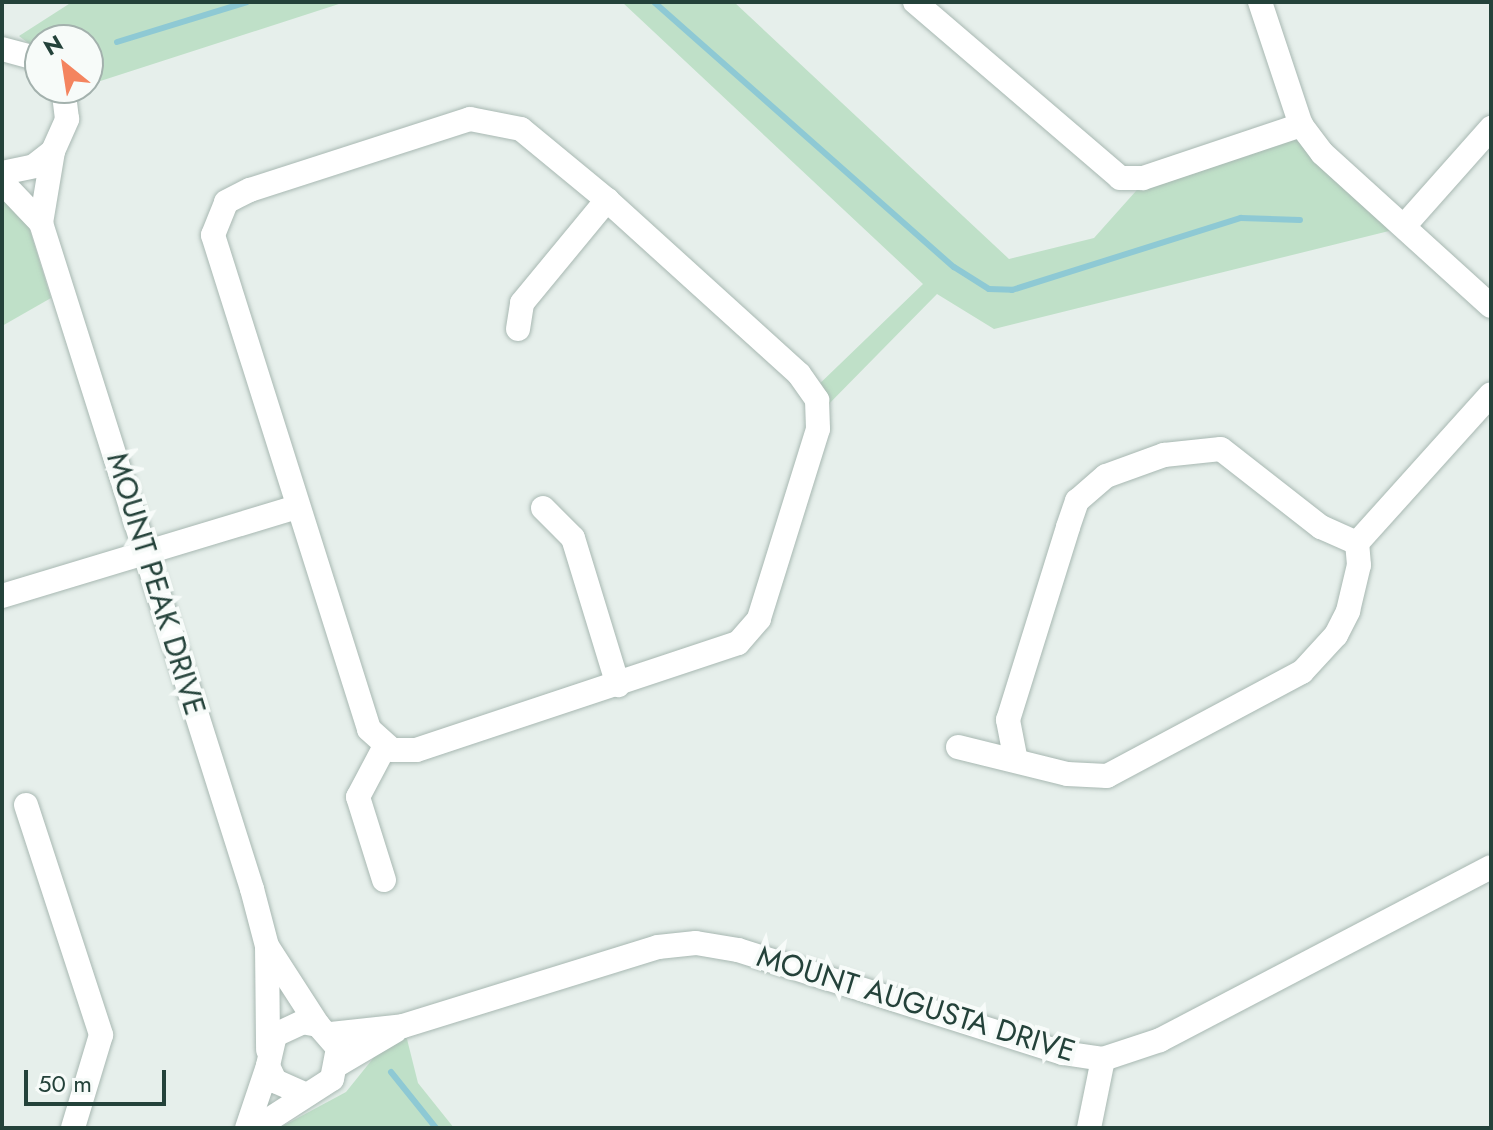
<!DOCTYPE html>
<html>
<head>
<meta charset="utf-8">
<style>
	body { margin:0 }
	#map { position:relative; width:1493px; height:1130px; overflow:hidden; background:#e6efeb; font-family:Jost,sans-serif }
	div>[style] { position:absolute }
	.green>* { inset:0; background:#bfe0c8 }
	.stream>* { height:6px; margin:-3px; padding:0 3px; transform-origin:3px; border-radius:3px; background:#8ec9d4 }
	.roads { filter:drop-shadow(0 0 2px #a8b8b2) drop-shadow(0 0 2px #a8b8b2) }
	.minor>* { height:24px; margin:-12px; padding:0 12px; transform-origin:12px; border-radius:12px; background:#fff }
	span { translate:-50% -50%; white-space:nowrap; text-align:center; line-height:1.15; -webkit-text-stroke:8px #f7fbf9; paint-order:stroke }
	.street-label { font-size:30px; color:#24423a }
	.frame { position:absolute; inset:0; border:4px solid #24423a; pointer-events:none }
	.north { position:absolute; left:24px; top:24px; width:80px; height:80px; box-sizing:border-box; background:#f7fbf9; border:2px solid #a3b1ad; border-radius:50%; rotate:330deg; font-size:22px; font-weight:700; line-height:32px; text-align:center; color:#24423a }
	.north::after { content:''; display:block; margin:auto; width:28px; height:36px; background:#f4845f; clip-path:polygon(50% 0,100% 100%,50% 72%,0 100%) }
	.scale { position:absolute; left:24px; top:1070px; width:142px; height:36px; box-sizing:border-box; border:4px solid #24423a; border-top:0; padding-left:10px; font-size:24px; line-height:28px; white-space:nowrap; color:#24423a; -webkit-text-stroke:6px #f7fbf9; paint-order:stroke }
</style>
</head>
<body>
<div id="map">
	<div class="green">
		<div style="clip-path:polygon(72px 2px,345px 2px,88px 85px,88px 40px,40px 40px,40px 52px,19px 36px)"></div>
		<div style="clip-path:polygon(622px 2px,734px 2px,1009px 259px,1094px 238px,1144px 182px,1292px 133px,1393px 230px,994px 329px,937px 294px,820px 413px,811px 392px,923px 284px)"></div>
		<div style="clip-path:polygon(2px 197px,29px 227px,51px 298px,2px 326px)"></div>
		<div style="clip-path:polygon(406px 1035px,418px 1083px,454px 1128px,279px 1128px,346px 1092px,379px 1051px)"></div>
	</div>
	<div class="stream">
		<div style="left:654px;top:2px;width:400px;rotate:41.5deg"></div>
		<div style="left:954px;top:267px;width:41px;rotate:32.2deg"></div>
		<div style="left:989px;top:289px;width:23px;rotate:2deg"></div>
		<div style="left:1012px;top:290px;width:240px;rotate:-17.5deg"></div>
		<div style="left:1241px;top:218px;width:59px;rotate:1.9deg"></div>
		<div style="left:117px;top:42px;width:136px;rotate:-17.1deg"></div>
		<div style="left:391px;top:1072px;width:72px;rotate:51.2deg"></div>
	</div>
	<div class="roads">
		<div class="minor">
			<div style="left:915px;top:2px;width:270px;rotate:40.6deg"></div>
			<div style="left:1120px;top:178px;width:23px"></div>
			<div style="left:1143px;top:178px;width:167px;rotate:-18.5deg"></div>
			<div style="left:1260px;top:2px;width:130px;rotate:71.6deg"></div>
			<div style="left:1301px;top:125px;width:35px;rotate:53deg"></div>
			<div style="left:1322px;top:153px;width:228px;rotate:42.2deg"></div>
			<div style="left:2px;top:49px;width:39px;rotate:15deg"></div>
			<div style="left:470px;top:119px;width:52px;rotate:11.1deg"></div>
			<div style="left:521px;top:129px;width:112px;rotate:39.5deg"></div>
			<div style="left:607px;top:200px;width:259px;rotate:42.2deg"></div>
			<div style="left:799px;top:374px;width:32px;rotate:55deg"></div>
			<div style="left:817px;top:400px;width:29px;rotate:88deg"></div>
			<div style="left:818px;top:429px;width:199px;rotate:107.3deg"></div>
			<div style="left:759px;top:619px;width:32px;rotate:131deg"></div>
			<div style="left:738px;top:643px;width:339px;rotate:161.6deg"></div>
			<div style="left:416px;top:750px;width:24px;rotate:180deg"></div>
			<div style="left:392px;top:750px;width:31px;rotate:-138deg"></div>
			<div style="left:369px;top:729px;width:518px;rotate:-107.53deg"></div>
			<div style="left:213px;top:235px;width:35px;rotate:-68deg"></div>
			<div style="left:226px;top:202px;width:27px;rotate:-27deg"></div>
			<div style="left:250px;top:190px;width:231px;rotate:-17.9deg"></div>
			<div style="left:2px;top:173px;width:33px;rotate:-12deg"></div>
			<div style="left:34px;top:166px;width:24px;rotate:-38deg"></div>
			<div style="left:53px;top:151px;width:35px;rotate:-66deg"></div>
			<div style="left:67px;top:119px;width:31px;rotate:-97deg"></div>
			<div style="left:2px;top:182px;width:57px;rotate:46.4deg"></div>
			<div style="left:41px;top:223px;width:699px;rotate:72.42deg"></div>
			<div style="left:252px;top:889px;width:59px;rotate:75.3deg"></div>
			<div style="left:267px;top:946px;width:104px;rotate:89.4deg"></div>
			<div style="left:41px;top:223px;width:73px;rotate:-80.5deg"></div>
			<div style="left:1405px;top:225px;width:130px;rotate:-48.4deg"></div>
			<div style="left:518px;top:329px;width:26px;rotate:-81deg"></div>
			<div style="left:522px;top:303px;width:134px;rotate:-50.5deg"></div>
			<div style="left:543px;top:508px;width:42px;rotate:45deg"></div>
			<div style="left:573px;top:538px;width:154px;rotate:73deg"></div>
			<div style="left:2px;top:596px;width:307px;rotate:-16.8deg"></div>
			<div style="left:958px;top:747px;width:112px;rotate:13.9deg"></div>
			<div style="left:1067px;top:774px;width:40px;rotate:2.9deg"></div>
			<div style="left:1107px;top:776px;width:221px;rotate:-28.1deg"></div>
			<div style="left:1302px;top:672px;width:50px;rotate:-47.4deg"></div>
			<div style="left:1336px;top:635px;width:27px;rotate:-63deg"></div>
			<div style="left:1348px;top:611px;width:47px;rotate:-76.6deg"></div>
			<div style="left:1359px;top:565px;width:22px;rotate:-95deg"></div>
			<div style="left:1357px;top:543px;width:200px;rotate:-48deg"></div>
			<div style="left:1015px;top:756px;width:37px;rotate:-101deg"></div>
			<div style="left:1008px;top:720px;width:202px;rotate:-72.7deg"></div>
			<div style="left:1068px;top:527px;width:28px;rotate:-71deg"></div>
			<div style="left:1077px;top:501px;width:38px;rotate:-41deg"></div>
			<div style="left:1106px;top:476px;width:62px;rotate:-19.9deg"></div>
			<div style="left:1164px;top:455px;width:57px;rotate:-6deg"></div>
			<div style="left:1221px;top:449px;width:127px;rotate:38deg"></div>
			<div style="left:1321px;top:527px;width:39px;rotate:24deg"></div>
			<div style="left:26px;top:805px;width:242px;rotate:71.9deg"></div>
			<div style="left:101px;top:1035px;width:97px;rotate:106.8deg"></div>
			<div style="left:384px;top:880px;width:87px;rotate:-107.4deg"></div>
			<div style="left:358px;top:797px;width:58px;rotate:-62.1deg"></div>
			<div style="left:267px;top:946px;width:94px;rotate:57.2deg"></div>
			<div style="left:331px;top:1034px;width:72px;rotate:-6.3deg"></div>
			<div style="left:403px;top:1026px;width:267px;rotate:-17.2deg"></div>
			<div style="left:658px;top:947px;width:38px;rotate:-6deg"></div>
			<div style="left:696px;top:943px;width:43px;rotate:9.5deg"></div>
			<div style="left:738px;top:950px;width:341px;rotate:17.6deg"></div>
			<div style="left:1063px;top:1053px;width:40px;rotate:8.5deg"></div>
			<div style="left:1103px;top:1059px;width:60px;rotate:-18.4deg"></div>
			<div style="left:1160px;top:1040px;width:373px;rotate:-27.6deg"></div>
			<div style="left:339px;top:1064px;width:65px;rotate:-30.5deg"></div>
			<div style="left:247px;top:1128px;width:65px;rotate:-71.3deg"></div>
			<div style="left:256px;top:1128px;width:90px;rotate:-32.8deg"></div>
			<div style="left:332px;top:1079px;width:32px;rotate:-79deg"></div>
			<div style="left:338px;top:1048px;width:30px;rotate:-131deg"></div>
			<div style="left:318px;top:1025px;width:15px;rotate:-169deg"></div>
			<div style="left:303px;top:1022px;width:31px;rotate:155deg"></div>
			<div style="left:275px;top:1035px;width:32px;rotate:103deg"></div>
			<div style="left:268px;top:1066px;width:17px;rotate:65deg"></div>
			<div style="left:275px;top:1081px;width:32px;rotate:24deg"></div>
			<div style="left:1089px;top:1128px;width:70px;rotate:-78.5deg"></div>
		</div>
	</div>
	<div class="street-label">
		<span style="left:156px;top:584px;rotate:73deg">MOUNT PEAK DRIVE</span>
		<span style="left:916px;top:1004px;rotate:17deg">MOUNT AUGUSTA DRIVE</span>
	</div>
	<div class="frame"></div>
	<div class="north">N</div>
	<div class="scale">50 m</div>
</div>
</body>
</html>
